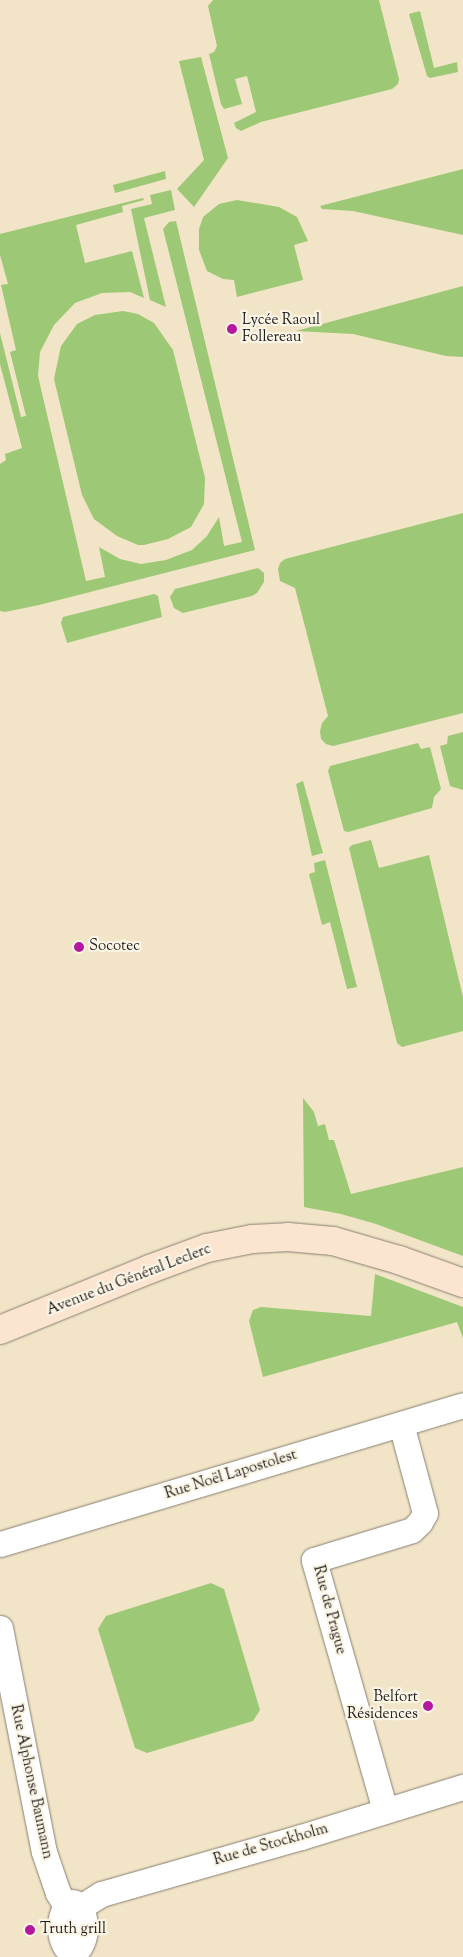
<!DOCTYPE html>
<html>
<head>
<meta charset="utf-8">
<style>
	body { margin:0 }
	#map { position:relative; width:463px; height:1957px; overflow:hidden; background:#f2e4c7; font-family:"Sorts Mill Goudy",serif }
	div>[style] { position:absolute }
	.green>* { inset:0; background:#9dc976 }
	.roads { filter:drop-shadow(0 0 1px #878072) drop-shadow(0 0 1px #878072) }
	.street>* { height:25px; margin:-12.5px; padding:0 12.5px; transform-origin:12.5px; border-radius:12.5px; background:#fff }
	.street>.ring { margin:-12.5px; padding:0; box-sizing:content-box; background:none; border:25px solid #fff; border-radius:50% }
	.secondary>* { height:28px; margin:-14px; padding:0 14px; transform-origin:14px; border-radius:14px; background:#fce5d0 }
	.dots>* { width:14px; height:14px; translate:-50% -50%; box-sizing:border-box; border:2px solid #fcf5e5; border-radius:50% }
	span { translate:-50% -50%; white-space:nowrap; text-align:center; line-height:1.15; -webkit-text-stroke:4.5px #fcf5e5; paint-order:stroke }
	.poi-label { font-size:15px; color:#1c1c1c }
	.left { translate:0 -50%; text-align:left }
	.right { translate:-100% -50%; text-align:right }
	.street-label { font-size:15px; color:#1c1c1c }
</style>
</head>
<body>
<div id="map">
	<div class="green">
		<div style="clip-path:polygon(213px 0,379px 0,399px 79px,398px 84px,392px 89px,261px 122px,241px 131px,236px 128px,234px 123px,256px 112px,247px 76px,235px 79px,242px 104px,224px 109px,221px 104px,209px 54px,214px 52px,217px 46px,208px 6px)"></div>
		<div style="clip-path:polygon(420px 11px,434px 68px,457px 62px,458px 72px,430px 78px,427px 76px,409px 14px)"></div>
		<div style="clip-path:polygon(201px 57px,228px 158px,194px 207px,177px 189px,204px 160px,179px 61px)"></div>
		<div style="clip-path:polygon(463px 169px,463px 235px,353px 211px,322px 209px,320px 206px)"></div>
		<div style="clip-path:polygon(165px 171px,166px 179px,115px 193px,113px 185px)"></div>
		<div style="clip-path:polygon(171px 190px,175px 210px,144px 218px,166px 307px,150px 300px,131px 209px,152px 204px,150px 195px)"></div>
		<div style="clip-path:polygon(143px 198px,144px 200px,122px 206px,123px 212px,76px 225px,85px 263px,132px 251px,144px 298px,130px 292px,102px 293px,75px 303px,54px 325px,40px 352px,38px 376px,86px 581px,105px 577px,99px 547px,120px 559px,141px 564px,166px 560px,192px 550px,207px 536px,219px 517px,224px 546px,242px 542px,163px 229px,169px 222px,176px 221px,255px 550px,39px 605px,5px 612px,0 611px,0 464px,6px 460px,5px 454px,22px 448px,0 364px,0 333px,21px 417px,26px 416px,10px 352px,16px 350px,1px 285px,8px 284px,0 255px,0 234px)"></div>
		<div style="clip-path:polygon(237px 200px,279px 207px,297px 217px,308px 241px,294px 245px,303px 280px,237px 297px,234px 280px,223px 279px,207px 271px,199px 250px,199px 229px,203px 217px,219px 204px)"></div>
		<div style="clip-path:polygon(463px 286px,463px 357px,446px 356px,353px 334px,296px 331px)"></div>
		<div style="clip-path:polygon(123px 311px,138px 314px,154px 323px,173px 350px,205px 478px,204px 504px,191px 527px,168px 539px,144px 545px,138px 545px,117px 536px,94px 519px,82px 495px,54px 379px,61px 346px,77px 324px,95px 315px)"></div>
		<div style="clip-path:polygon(463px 513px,463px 713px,333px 746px,326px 744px,321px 739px,320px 731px,322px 723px,328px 716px,295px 588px,280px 581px,278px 569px,280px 563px,285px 559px)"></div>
		<div style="clip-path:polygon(258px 568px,264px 573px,264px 582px,257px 593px,252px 596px,183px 613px,174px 608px,170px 597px,175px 589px)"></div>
		<div style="clip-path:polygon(154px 594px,158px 596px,162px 617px,67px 643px,61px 623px,63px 617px)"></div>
		<div style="clip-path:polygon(463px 732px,463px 790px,450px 786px,440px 746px,447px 744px,448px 736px)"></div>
		<div style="clip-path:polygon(418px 743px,421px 749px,430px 747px,441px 789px,434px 797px,432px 808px,348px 832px,344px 831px,328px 771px,330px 766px)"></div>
		<div style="clip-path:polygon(303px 781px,323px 853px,312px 856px,296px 784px)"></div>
		<div style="clip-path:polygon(371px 840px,379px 868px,429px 855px,463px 997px,463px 1031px,402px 1047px,397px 1043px,349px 848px,352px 845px)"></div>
		<div style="clip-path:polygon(325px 860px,357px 987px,347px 989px,330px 922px,322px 925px,309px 874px,315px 872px,314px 863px)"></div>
		<div style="clip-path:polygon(303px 1098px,314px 1112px,318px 1126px,325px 1124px,329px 1140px,334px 1140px,351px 1194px,463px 1167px,463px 1256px,376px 1224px,341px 1214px,304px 1207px)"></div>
		<div style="clip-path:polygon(375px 1274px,463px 1307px,463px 1338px,457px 1322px,263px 1377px,249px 1321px,253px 1310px,261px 1307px,371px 1316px)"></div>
		<div style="clip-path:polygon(211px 1583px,224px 1589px,260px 1710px,253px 1721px,147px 1753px,135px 1748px,98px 1629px,106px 1616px)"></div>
	</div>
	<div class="roads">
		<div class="street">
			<div style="left:0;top:1544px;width:483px;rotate:-16.7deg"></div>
			<div style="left:0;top:1628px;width:228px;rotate:78.9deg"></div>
			<div style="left:44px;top:1852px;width:43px;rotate:71.1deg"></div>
			<div style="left:58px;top:1893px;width:13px;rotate:58deg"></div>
			<div style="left:385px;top:1810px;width:260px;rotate:-105.9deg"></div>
			<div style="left:314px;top:1560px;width:102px;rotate:-17deg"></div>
			<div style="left:412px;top:1530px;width:11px;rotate:-45deg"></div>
			<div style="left:420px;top:1522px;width:10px;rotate:-61deg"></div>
			<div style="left:425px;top:1513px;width:92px;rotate:-105.1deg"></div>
			<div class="ring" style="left:60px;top:1902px;width:-1px;height:-1px"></div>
			<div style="left:82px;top:1906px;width:22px;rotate:-32deg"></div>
			<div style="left:101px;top:1894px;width:208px;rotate:-15.9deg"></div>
			<div style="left:301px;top:1837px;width:170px;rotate:-17.2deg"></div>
			<div style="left:71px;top:1926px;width:31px;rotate:88deg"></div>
		</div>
		<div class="secondary">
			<div style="left:0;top:1330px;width:162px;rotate:-22.1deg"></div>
			<div style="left:150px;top:1269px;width:61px;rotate:-20.2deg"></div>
			<div style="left:207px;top:1248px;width:46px;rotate:-11.3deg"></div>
			<div style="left:252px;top:1239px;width:36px;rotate:-3deg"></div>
			<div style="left:288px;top:1237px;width:45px;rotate:5.1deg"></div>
			<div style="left:333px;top:1241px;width:69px;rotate:16.1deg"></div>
			<div style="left:399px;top:1260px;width:68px;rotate:19.8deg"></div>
		</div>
	</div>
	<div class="dots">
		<div style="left:232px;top:329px;background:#b5179e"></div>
		<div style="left:79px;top:947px;background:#b5179e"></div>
		<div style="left:428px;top:1706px;background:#b5179e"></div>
		<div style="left:30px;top:1930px;background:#b5179e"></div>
	</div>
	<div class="poi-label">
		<span class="left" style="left:242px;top:329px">Lycée Raoul<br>Follereau</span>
		<span class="left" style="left:89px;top:947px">Socotec</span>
		<span class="right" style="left:418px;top:1706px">Belfort<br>Résidences</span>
		<span class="left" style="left:40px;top:1930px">Truth grill</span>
	</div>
	<div class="street-label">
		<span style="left:129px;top:1280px;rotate:-21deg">Avenue du Général Leclerc</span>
		<span style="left:231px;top:1475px;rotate:-17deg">Rue Noël Lapostolest</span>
		<span style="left:329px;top:1610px;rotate:75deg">Rue de Prague</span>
		<span style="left:31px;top:1782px;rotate:78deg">Rue Alphonse Baumann</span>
		<span style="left:271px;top:1845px;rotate:-16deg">Rue de Stockholm</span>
	</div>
</div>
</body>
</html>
